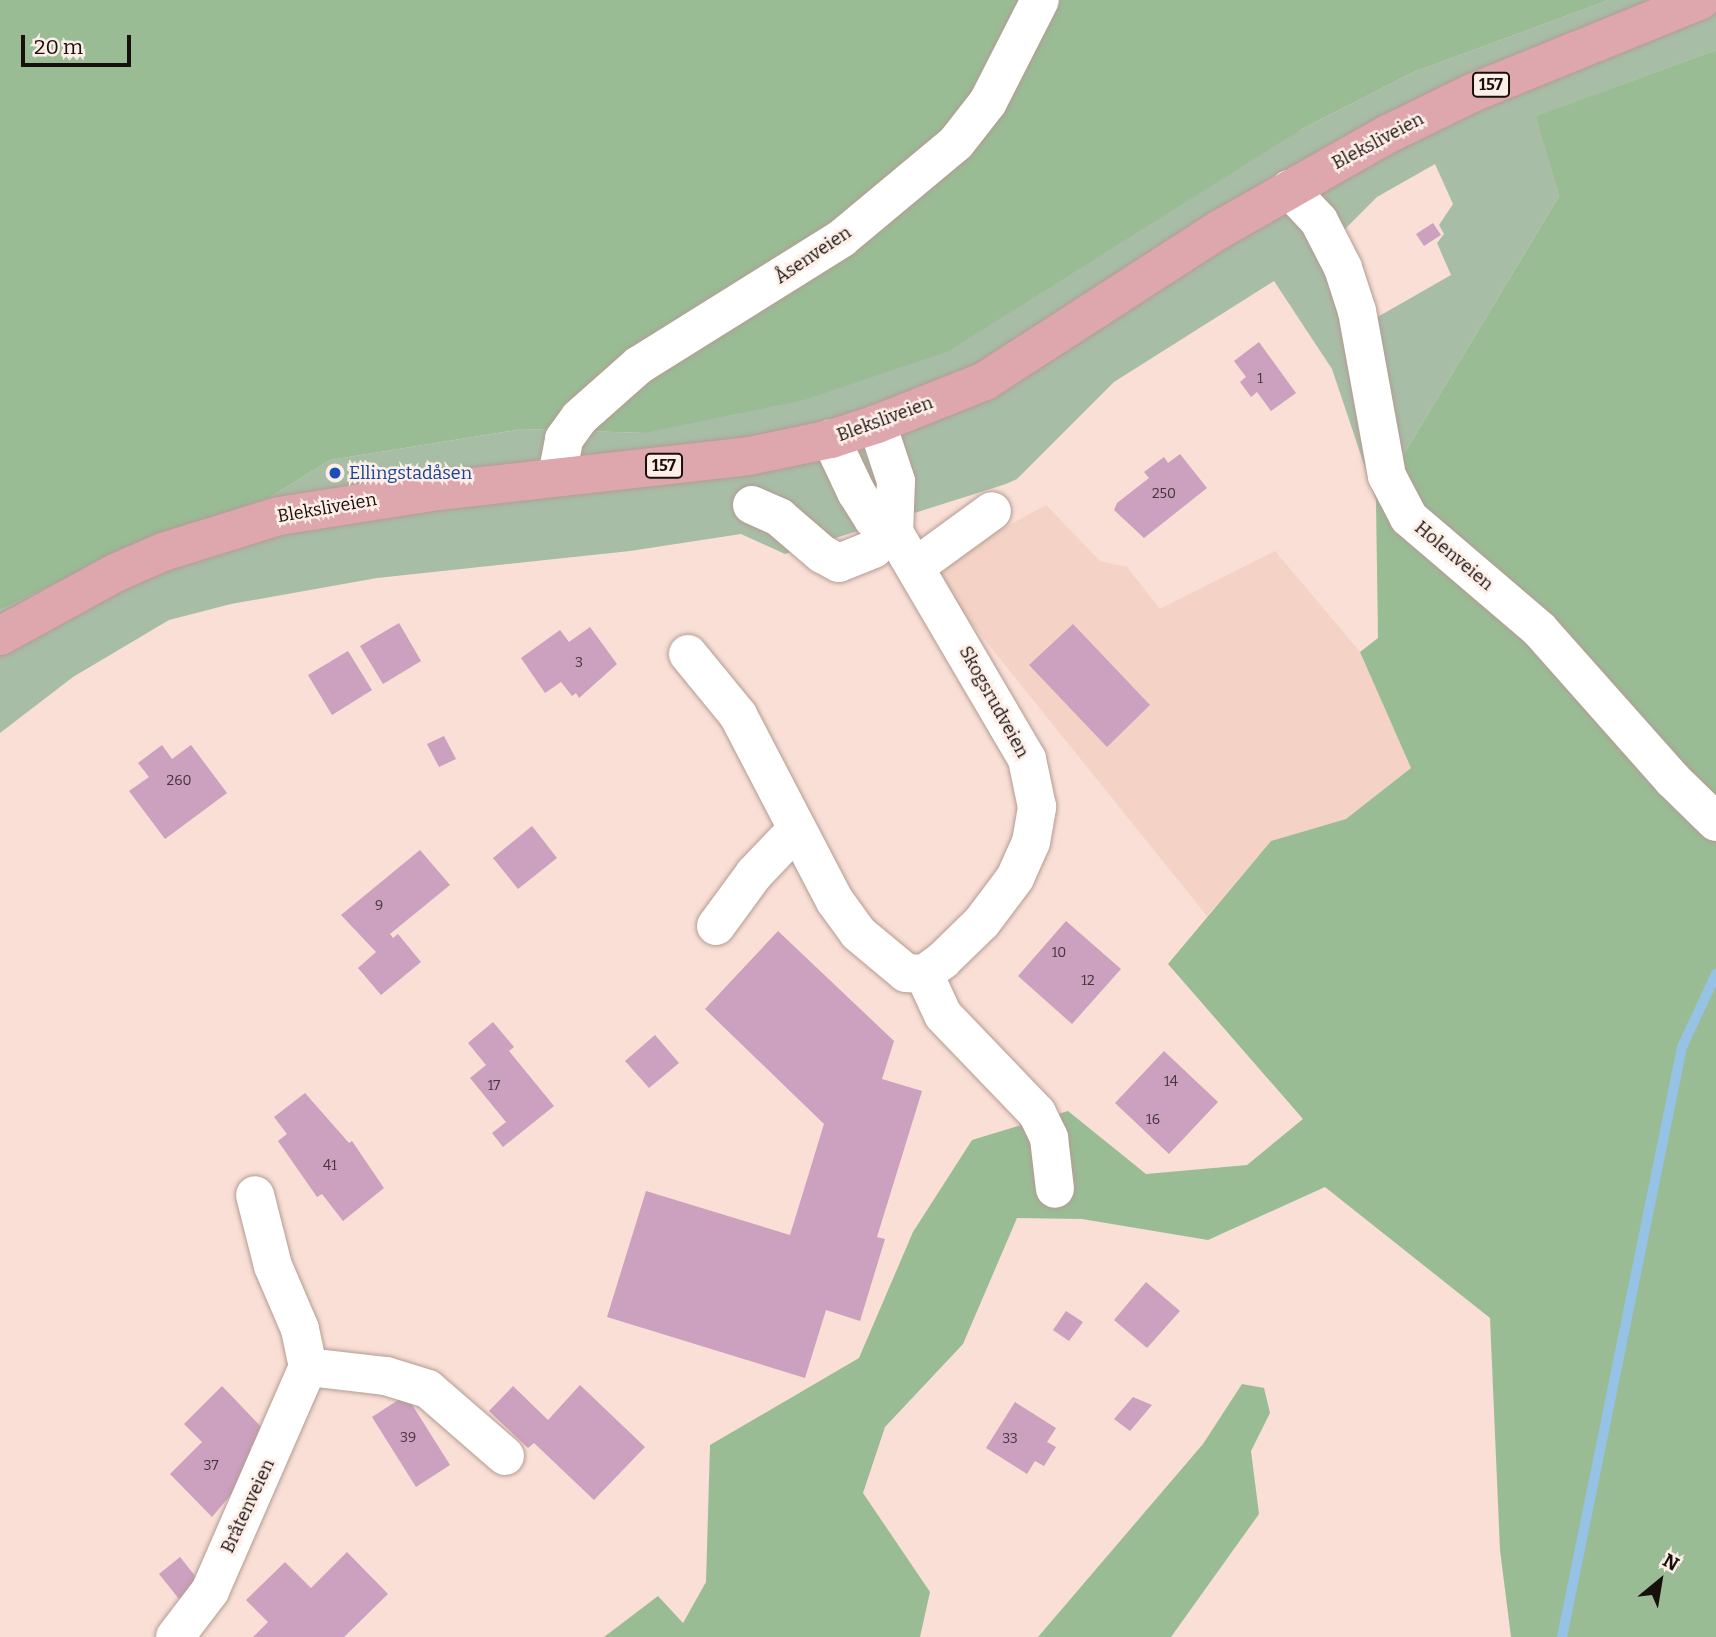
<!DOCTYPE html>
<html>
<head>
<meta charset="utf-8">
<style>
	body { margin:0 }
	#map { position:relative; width:1716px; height:1637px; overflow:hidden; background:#f9dfd5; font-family:Bitter,serif }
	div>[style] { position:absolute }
	.built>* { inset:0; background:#f4d2c5 }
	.green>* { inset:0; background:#a8bda6 }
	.forest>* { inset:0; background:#99bc95 }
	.stream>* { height:10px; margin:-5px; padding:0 5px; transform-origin:5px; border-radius:5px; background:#96c3e5 }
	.building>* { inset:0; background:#cca0bf }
	.roads { filter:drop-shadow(0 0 2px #b49c93) drop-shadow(0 0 2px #b49c93) }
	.minor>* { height:38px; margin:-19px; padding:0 19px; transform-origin:19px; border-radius:19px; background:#fff }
	.major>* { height:38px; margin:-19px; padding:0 19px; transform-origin:19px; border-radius:19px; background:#dea6ad }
	.dots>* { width:19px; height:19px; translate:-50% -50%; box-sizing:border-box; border:4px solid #feeee8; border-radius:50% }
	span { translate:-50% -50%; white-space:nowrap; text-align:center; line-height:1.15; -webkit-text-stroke:5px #feeee8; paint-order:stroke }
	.number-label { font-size:14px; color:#45343a }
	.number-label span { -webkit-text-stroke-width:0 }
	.shield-label span { padding:2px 5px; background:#feeee8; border:2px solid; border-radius:5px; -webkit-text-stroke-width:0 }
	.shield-label { font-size:16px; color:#18100d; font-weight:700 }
	.street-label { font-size:18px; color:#18100d }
	.transit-label { font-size:18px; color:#164399 }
	.left { translate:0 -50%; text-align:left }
	.north { position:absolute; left:1625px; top:1546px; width:70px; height:70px; -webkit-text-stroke:5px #feeee8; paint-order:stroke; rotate:30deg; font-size:19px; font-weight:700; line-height:28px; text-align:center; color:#18100d }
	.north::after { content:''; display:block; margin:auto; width:24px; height:32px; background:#18100d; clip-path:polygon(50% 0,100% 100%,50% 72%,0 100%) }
	.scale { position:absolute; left:21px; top:35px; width:110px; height:32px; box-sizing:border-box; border:4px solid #18100d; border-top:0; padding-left:9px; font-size:21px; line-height:24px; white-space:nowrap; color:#18100d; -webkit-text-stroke:5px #feeee8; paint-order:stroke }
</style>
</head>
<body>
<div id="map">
	<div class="built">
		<div style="clip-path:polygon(1046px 505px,1100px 561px,1127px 567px,1160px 609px,1275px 551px,1360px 652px,1411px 768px,1346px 819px,1271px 841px,1207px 916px,935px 578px,985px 538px)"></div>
	</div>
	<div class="green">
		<div style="clip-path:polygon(evenodd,1609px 0,1716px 0,1716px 50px,1537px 116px,1559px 196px,1376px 500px,1332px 369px,1274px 281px,1114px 382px,1017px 479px,1006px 484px,785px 554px,741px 534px,630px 551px,377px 578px,231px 604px,169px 620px,73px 677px,0 733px,0 610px,148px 539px,267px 499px,330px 460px,523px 429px,644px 433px,1302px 129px,1414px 72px,1609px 0,1435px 164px,1453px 204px,1439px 225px,1444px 234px,1437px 243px,1451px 275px,1360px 327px,1332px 242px,1377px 197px,1435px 164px)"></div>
	</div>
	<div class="forest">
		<div style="clip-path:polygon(0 0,1609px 0,1414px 72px,1302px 129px,947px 352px,804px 400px,644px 433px,523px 429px,330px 460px,267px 499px,148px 539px,0 610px)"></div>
		<div style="clip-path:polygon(1716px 50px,1716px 1637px,1511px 1637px,1500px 1550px,1490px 1318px,1325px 1187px,1208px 1240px,1082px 1219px,1017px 1218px,963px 1344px,885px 1427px,863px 1493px,930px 1592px,920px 1637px,604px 1637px,658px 1596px,683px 1623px,706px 1582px,710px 1445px,859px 1358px,913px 1232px,972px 1140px,1068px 1111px,1146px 1174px,1247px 1165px,1303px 1119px,1168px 964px,1271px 841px,1346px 819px,1411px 768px,1360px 652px,1378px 638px,1376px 500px,1559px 196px,1536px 116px)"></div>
		<div style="clip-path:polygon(1242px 1384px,1264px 1388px,1270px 1413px,1251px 1451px,1259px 1514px,1171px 1637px,1038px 1637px,1203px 1444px)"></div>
	</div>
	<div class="stream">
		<div style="left:1562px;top:1637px;width:602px;rotate:-78.5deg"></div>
		<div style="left:1682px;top:1047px;width:81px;rotate:-65deg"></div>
	</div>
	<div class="building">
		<div style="clip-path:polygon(1433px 223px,1441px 235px,1424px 246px,1416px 234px)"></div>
		<div style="clip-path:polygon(1259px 342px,1296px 393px,1271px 411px,1257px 392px,1251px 397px,1240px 382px,1246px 377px,1234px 361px)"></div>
		<div style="clip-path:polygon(1180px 454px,1207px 488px,1144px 538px,1114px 510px,1117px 503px,1149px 478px,1144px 472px,1164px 457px,1168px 463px)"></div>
		<div style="clip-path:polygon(399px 623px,421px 661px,383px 684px,360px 646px)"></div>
		<div style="clip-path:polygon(1073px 624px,1150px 705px,1107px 747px,1029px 665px)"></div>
		<div style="clip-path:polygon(590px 627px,617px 664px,579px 698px,576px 693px,572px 696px,561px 682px,545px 693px,521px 658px,560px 630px,569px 642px)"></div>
		<div style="clip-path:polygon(348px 651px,372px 690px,332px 715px,308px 675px)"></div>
		<div style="clip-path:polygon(444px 736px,456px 759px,439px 767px,427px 744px)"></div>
		<div style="clip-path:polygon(162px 745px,172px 759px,191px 745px,227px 793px,165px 839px,129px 791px,149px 777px,138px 763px)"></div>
		<div style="clip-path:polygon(532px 826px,557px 858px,518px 889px,493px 858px)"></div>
		<div style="clip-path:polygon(420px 850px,450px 885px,390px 934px,393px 938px,398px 934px,421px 962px,381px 995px,358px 968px,376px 952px,341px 915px)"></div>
		<div style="clip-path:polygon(1066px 921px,1121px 969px,1072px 1024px,1018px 976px)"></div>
		<div style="clip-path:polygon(778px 931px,894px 1041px,882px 1079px,922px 1091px,877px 1237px,885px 1239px,860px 1321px,826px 1310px,805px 1378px,607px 1317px,646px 1191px,790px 1235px,824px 1124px,705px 1009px)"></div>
		<div style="clip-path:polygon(493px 1022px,514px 1047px,509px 1051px,554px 1106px,503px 1147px,492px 1133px,506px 1122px,470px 1078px,486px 1065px,468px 1043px)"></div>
		<div style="clip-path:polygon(655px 1035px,679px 1063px,649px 1088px,625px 1061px)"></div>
		<div style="clip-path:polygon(1164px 1051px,1218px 1102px,1169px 1154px,1115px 1103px)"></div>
		<div style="clip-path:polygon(305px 1093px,349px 1143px,352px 1141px,384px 1188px,343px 1221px,322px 1194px,317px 1197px,278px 1141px,287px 1134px,274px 1117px)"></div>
		<div style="clip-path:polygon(1146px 1282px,1180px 1311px,1147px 1348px,1114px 1320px)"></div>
		<div style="clip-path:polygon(1066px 1311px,1083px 1322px,1069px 1341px,1053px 1330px)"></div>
		<div style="clip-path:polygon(580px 1385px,645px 1447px,594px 1500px,534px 1443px,528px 1448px,489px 1411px,513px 1386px,548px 1420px)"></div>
		<div style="clip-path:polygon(222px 1386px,266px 1432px,250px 1448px,258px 1456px,252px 1470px,212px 1517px,170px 1474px,202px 1442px,184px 1424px)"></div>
		<div style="clip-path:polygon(406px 1395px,450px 1465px,416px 1487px,372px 1417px)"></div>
		<div style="clip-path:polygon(1133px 1397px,1152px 1405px,1130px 1431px,1114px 1419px)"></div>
		<div style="clip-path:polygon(1015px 1402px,1056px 1428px,1047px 1442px,1056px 1447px,1044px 1466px,1035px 1461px,1027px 1474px,986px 1448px)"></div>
		<div style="clip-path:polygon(347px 1552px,388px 1594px,344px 1637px,253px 1637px,268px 1622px,246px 1600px,285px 1562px,311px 1588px)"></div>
		<div style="clip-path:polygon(180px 1557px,200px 1582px,179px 1599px,159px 1574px)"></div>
	</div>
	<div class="roads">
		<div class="minor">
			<div style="left:1289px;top:189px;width:44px;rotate:46.8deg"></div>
			<div style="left:1319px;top:221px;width:53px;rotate:62.9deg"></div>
			<div style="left:1343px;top:268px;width:45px;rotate:72deg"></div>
			<div style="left:1357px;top:311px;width:168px;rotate:79.7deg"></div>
			<div style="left:1387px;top:476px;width:47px;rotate:62.4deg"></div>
			<div style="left:1409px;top:518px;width:171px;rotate:40.5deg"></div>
			<div style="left:1539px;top:629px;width:202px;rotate:48.4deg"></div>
			<div style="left:1673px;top:780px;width:60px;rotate:44.3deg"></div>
			<div style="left:877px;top:424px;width:60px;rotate:71.6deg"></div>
			<div style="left:896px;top:481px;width:51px;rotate:92.2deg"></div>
			<div style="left:557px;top:476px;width:38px;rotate:-79deg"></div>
			<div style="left:564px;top:439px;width:26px;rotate:-54deg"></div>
			<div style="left:579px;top:418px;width:80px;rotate:-41.5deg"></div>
			<div style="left:639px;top:365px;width:239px;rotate:-32deg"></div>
			<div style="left:842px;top:238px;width:148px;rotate:-39.8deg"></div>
			<div style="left:956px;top:143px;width:52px;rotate:-52deg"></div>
			<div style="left:988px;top:102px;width:114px;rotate:-63deg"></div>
			<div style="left:752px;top:505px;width:30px;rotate:24deg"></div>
			<div style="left:779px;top:517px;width:57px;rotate:40.7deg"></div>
			<div style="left:822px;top:554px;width:19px;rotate:28deg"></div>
			<div style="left:839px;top:563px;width:37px;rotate:-22deg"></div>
			<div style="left:873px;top:549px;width:27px;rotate:-39deg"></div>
			<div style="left:915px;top:567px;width:95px;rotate:-36deg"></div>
			<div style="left:688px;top:654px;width:79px;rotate:50.7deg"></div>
			<div style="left:738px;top:715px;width:210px;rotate:62.5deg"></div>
			<div style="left:835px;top:901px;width:39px;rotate:54deg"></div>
			<div style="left:858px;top:933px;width:62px;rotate:39.8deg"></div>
			<div style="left:906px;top:973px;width:18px;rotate:3deg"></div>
			<div style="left:924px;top:974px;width:24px;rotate:-36deg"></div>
			<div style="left:943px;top:960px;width:54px;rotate:-44.3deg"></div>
			<div style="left:982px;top:922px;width:55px;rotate:-53.1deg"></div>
			<div style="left:1015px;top:878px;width:39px;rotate:-66deg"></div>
			<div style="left:1031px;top:842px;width:36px;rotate:-80deg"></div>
			<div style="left:1037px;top:807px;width:49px;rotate:-101.8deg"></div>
			<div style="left:1027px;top:759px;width:263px;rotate:-120.4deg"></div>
			<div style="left:894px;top:532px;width:25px;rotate:-148deg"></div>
			<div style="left:873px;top:519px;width:32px;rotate:-122deg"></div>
			<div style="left:856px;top:492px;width:59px;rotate:-115.3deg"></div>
			<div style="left:716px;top:926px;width:64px;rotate:-53.8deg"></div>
			<div style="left:754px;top:874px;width:62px;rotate:-46.3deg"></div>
			<div style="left:924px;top:974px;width:45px;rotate:65.1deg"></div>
			<div style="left:943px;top:1015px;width:136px;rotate:46.2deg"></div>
			<div style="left:1037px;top:1113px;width:28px;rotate:64deg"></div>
			<div style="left:1049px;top:1138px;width:51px;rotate:83.3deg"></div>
			<div style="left:308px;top:1367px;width:79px;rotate:6.6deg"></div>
			<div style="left:386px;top:1376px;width:44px;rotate:17.2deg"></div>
			<div style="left:428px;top:1389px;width:102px;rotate:41deg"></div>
			<div style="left:175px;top:1637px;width:58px;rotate:-52.7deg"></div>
			<div style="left:210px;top:1591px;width:244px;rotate:-66.4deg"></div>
			<div style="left:308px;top:1367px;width:39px;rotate:-102deg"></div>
			<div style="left:300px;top:1329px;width:69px;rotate:-113.2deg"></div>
			<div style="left:273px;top:1266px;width:73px;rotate:-104.2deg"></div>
		</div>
		<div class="major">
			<div style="left:0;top:636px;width:131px;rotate:-28.7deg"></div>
			<div style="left:115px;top:573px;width:52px;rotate:-23.6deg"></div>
			<div style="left:163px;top:552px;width:121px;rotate:-17.2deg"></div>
			<div style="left:279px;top:516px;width:161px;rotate:-8.9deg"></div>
			<div style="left:438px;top:491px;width:313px;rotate:-6.4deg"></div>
			<div style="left:749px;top:456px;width:84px;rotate:-11.7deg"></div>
			<div style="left:831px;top:439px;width:48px;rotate:-18.1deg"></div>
			<div style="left:877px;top:424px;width:116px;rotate:-21.7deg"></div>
			<div style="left:985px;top:381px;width:276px;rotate:-32.9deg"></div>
			<div style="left:1217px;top:231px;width:197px;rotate:-29.6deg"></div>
			<div style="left:1388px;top:134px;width:93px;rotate:-26deg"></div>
			<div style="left:1472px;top:93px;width:247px;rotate:-22.1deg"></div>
		</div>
	</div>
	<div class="dots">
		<div style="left:335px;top:473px;background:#1a4fb4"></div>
	</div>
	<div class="number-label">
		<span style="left:1260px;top:379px">1</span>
		<span style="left:1164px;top:494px">250</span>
		<span style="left:579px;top:663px">3</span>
		<span style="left:179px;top:781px">260</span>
		<span style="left:379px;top:906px">9</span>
		<span style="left:1059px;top:953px">10</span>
		<span style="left:1088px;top:981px">12</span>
		<span style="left:1171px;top:1082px">14</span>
		<span style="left:494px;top:1086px">17</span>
		<span style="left:1153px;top:1120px">16</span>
		<span style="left:330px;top:1166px">41</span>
		<span style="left:408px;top:1438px">39</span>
		<span style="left:1010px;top:1439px">33</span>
		<span style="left:211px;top:1466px">37</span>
	</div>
	<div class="shield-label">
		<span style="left:1491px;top:85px">157</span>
		<span style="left:664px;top:466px">157</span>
	</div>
	<div class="street-label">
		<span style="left:1378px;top:141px;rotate:-28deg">Bleksliveien</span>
		<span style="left:813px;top:255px;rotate:-34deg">Åsenveien</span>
		<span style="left:885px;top:419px;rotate:-20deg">Bleksliveien</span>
		<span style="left:327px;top:508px;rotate:-10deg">Bleksliveien</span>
		<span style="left:1454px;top:556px;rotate:40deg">Holenveien</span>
		<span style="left:994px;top:702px;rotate:61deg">Skogsrudveien</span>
		<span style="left:248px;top:1506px;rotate:-65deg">Bråtenveien</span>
	</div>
	<div class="transit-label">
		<span class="left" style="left:349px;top:473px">Ellingstadåsen</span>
	</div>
	<div class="north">N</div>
	<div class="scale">20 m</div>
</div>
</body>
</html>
